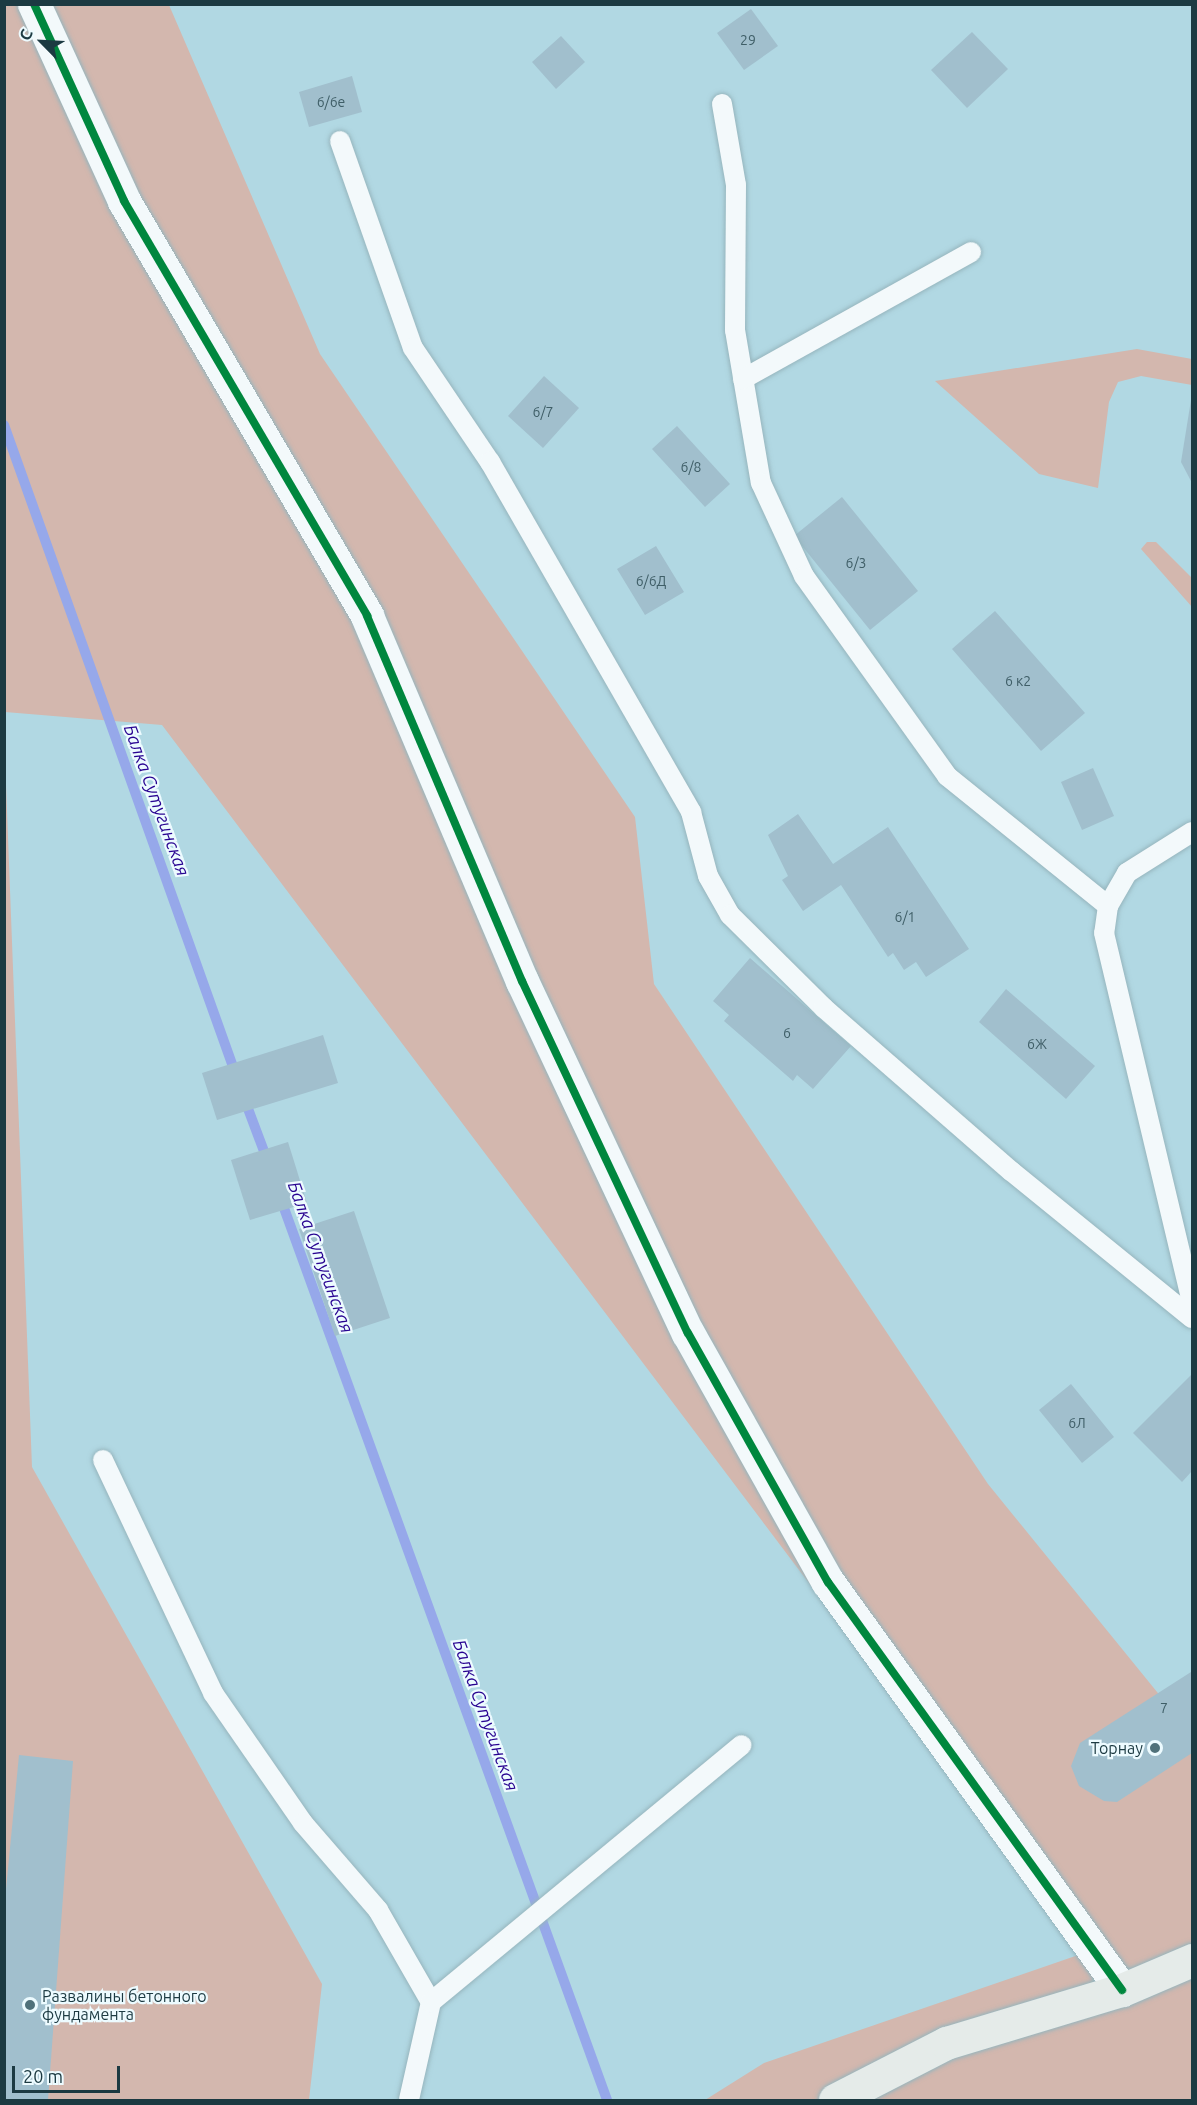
<!DOCTYPE html>
<html>
<head>
<meta charset="utf-8">
<style>
	body { margin:0 }
	#map { position:relative; width:1197px; height:2105px; overflow:hidden; background:#b1d8e3; font-family:Ubuntu,sans-serif }
	div>[style] { position:absolute }
	.green>* { inset:0; background:#d3b7ae }
	.stream>* { height:10px; margin:-5px; padding:0 5px; transform-origin:5px; border-radius:5px; background:#96a8ea }
	.building>* { inset:0; background:#a1bfcd }
	.roads { filter:drop-shadow(0 0 2px #96b5bd) drop-shadow(0 0 2px #96b5bd) }
	.lane>* { height:20px; margin:-10px; padding:0 10px; transform-origin:10px; border-radius:10px; background:#f3f9fb }
	.street>* { height:33px; margin:-16.5px; padding:0 16.5px; transform-origin:16.5px; border-radius:16.5px; background:#f3f9fb }
	.secondary>* { height:33px; margin:-16.5px; padding:0 16.5px; transform-origin:16.5px; border-radius:16.5px; background:#e5ebe9 }
	.cycleway>* { height:8px; margin:-4px; padding:0 4px; transform-origin:4px; border-radius:4px; background:#00873e }
	.dots>* { width:16px; height:16px; translate:-50% -50%; box-sizing:border-box; border:3px solid #edfbff; border-radius:50% }
	span { translate:-50% -50%; white-space:nowrap; text-align:center; line-height:1.15; -webkit-text-stroke:4.5px #edfbff; paint-order:stroke }
	.number-label { font-size:14px; color:#3f5e67 }
	.number-label span { -webkit-text-stroke-width:0 }
	.poi-label { font-size:16px; color:#1c3a42 }
	.right { translate:-100% -50%; text-align:right }
	.left { translate:0 -50%; text-align:left }
	.water-label { font-size:18px; color:#280391; font-style:italic }
	.frame { position:absolute; inset:0; border:6px solid #1c3a42; pointer-events:none }
	.north { position:absolute; left:12px; top:12px; width:60px; height:60px; -webkit-text-stroke:4px #edfbff; paint-order:stroke; rotate:294deg; font-size:16px; font-weight:700; line-height:24px; text-align:center; color:#1c3a42 }
	.north::after { content:''; display:block; margin:auto; width:21px; height:27px; background:#1c3a42; clip-path:polygon(50% 0,100% 100%,50% 72%,0 100%) }
	.scale { position:absolute; left:12px; top:2066px; width:108px; height:27px; box-sizing:border-box; border:3px solid #1c3a42; border-top:0; padding-left:8px; font-size:18px; line-height:21px; white-space:nowrap; color:#1c3a42; -webkit-text-stroke:4px #edfbff; paint-order:stroke }
</style>
</head>
<body>
<div id="map">
	<div class="green">
		<div style="clip-path:polygon(4px 5px,169px 5px,320px 354px,635px 817px,654px 984px,988px 1484px,1192px 1735px,1192px 2100px,705px 2100px,764px 2063px,1087px 1952px,162px 725px,5px 712px)"></div>
		<div style="clip-path:polygon(1137px 349px,1192px 359px,1192px 385px,1141px 376px,1118px 382px,1109px 402px,1098px 488px,1039px 474px,935px 381px)"></div>
		<div style="clip-path:polygon(1147px 542px,1156px 542px,1192px 578px,1192px 607px,1141px 549px)"></div>
		<div style="clip-path:polygon(4px 732px,32px 1467px,322px 1984px,309px 2100px,5px 2100px)"></div>
	</div>
	<div class="stream">
		<div style="left:4px;top:425px;width:690px;rotate:70.36deg"></div>
		<div style="left:244px;top:1098px;width:68px;rotate:69.4deg"></div>
		<div style="left:280px;top:1197px;width:960px;rotate:70.09deg"></div>
	</div>
	<div class="building">
		<div style="clip-path:polygon(751px 9px,778px 46px,744px 70px,717px 33px)"></div>
		<div style="clip-path:polygon(972px 32px,1008px 69px,967px 108px,931px 70px)"></div>
		<div style="clip-path:polygon(561px 36px,585px 62px,556px 89px,532px 62px)"></div>
		<div style="clip-path:polygon(352px 76px,362px 112px,309px 127px,299px 92px)"></div>
		<div style="clip-path:polygon(544px 376px,579px 408px,543px 448px,508px 416px)"></div>
		<div style="clip-path:polygon(1191px 400px,1192px 400px,1192px 483px,1181px 462px)"></div>
		<div style="clip-path:polygon(677px 426px,730px 484px,705px 507px,652px 449px)"></div>
		<div style="clip-path:polygon(842px 497px,918px 591px,870px 630px,794px 536px)"></div>
		<div style="clip-path:polygon(656px 546px,684px 592px,645px 615px,617px 569px)"></div>
		<div style="clip-path:polygon(995px 611px,1085px 713px,1041px 751px,952px 649px)"></div>
		<div style="clip-path:polygon(1093px 768px,1114px 816px,1082px 830px,1061px 782px)"></div>
		<div style="clip-path:polygon(798px 814px,833px 864px,888px 827px,969px 949px,926px 977px,916px 962px,904px 970px,893px 953px,888px 957px,841px 885px,803px 911px,782px 880px,788px 876px,768px 835px)"></div>
		<div style="clip-path:polygon(750px 958px,851px 1046px,813px 1089px,797px 1075px,793px 1081px,724px 1021px,729px 1015px,713px 1001px)"></div>
		<div style="clip-path:polygon(1006px 989px,1095px 1066px,1066px 1099px,979px 1022px)"></div>
		<div style="clip-path:polygon(323px 1035px,338px 1083px,217px 1120px,202px 1073px)"></div>
		<div style="clip-path:polygon(288px 1142px,307px 1203px,250px 1220px,231px 1160px)"></div>
		<div style="clip-path:polygon(354px 1211px,390px 1318px,335px 1336px,299px 1229px)"></div>
		<div style="clip-path:polygon(1192px 1374px,1192px 1471px,1182px 1482px,1133px 1433px)"></div>
		<div style="clip-path:polygon(1071px 1384px,1114px 1437px,1082px 1463px,1039px 1410px)"></div>
		<div style="clip-path:polygon(1191px 1672px,1192px 1753px,1117px 1802px,1104px 1801px,1079px 1786px,1071px 1766px,1080px 1743px)"></div>
		<div style="clip-path:polygon(19px 1755px,73px 1761px,48px 2100px,4px 2100px,4px 1910px)"></div>
	</div>
	<div class="roads">
		<div class="lane">
			<div style="left:722px;top:104px;width:82px;rotate:80.2deg"></div>
			<div style="left:736px;top:185px;width:145px;rotate:90.4deg"></div>
			<div style="left:735px;top:330px;width:155px;rotate:80.4deg"></div>
			<div style="left:761px;top:483px;width:102px;rotate:65.2deg"></div>
			<div style="left:804px;top:576px;width:246px;rotate:54.4deg"></div>
			<div style="left:947px;top:776px;width:207px;rotate:38.9deg"></div>
			<div style="left:340px;top:141px;width:219px;rotate:70.6deg"></div>
			<div style="left:413px;top:348px;width:138px;rotate:56deg"></div>
			<div style="left:490px;top:462px;width:404px;rotate:60.1deg"></div>
			<div style="left:691px;top:812px;width:66px;rotate:75.1deg"></div>
			<div style="left:708px;top:876px;width:45px;rotate:60.6deg"></div>
			<div style="left:730px;top:915px;width:132px;rotate:44.7deg"></div>
			<div style="left:824px;top:1008px;width:248px;rotate:41.1deg"></div>
			<div style="left:1011px;top:1171px;width:233px;rotate:39.1deg"></div>
			<div style="left:743px;top:379px;width:261px;rotate:-29.1deg"></div>
			<div style="left:1192px;top:832px;width:77px;rotate:147.8deg"></div>
			<div style="left:1127px;top:873px;width:38px;rotate:120deg"></div>
			<div style="left:1108px;top:906px;width:27px;rotate:98deg"></div>
			<div style="left:1104px;top:933px;width:379px;rotate:76.6deg"></div>
			<div style="left:103px;top:1460px;width:258px;rotate:64.7deg"></div>
			<div style="left:213px;top:1693px;width:158px;rotate:55.3deg"></div>
			<div style="left:303px;top:1823px;width:115px;rotate:49.2deg"></div>
			<div style="left:378px;top:1910px;width:106px;rotate:60.1deg"></div>
			<div style="left:431px;top:2002px;width:100px;rotate:102.7deg"></div>
			<div style="left:431px;top:2002px;width:403px;rotate:-39.6deg"></div>
		</div>
		<div class="street">
			<div style="left:34px;top:4px;width:217px;rotate:65.4deg"></div>
			<div style="left:124px;top:201px;width:481px;rotate:59.6deg"></div>
			<div style="left:367px;top:616px;width:397px;rotate:67deg"></div>
			<div style="left:522px;top:981px;width:389px;rotate:64.8deg"></div>
			<div style="left:688px;top:1333px;width:286px;rotate:60.7deg"></div>
			<div style="left:828px;top:1582px;width:503px;rotate:54.22deg"></div>
		</div>
		<div class="secondary">
			<div style="left:835px;top:2100px;width:125px;rotate:-27.2deg"></div>
			<div style="left:946px;top:2043px;width:184px;rotate:-16.8deg"></div>
			<div style="left:1122px;top:1990px;width:76px;rotate:-23.2deg"></div>
		</div>
	</div>
	<div class="cycleway">
		<div style="left:34px;top:4px;width:217px;rotate:65.4deg"></div>
		<div style="left:124px;top:201px;width:481px;rotate:59.6deg"></div>
		<div style="left:367px;top:616px;width:397px;rotate:67deg"></div>
		<div style="left:522px;top:981px;width:389px;rotate:64.8deg"></div>
		<div style="left:688px;top:1333px;width:286px;rotate:60.7deg"></div>
		<div style="left:828px;top:1582px;width:503px;rotate:54.22deg"></div>
	</div>
	<div class="dots">
		<div style="left:1155px;top:1748px;background:#50717a"></div>
		<div style="left:30px;top:2005px;background:#50717a"></div>
	</div>
	<div class="number-label">
		<span style="left:748px;top:40px">29</span>
		<span style="left:331px;top:102px">6/6е</span>
		<span style="left:543px;top:412px">6/7</span>
		<span style="left:691px;top:467px">6/8</span>
		<span style="left:856px;top:563px">6/3</span>
		<span style="left:651px;top:581px">6/6Д</span>
		<span style="left:1018px;top:681px">6 к2</span>
		<span style="left:905px;top:917px">6/1</span>
		<span style="left:787px;top:1033px">6</span>
		<span style="left:1037px;top:1044px">6Ж</span>
		<span style="left:1077px;top:1423px">6Л</span>
		<span style="left:1164px;top:1708px">7</span>
	</div>
	<div class="poi-label">
		<span class="right" style="left:1143px;top:1748px">Торнау</span>
		<span class="left" style="left:42px;top:2005px">Развалины бетонного<br>фундамента</span>
	</div>
	<div class="water-label">
		<span style="left:157px;top:800px;rotate:70deg">Балка Сутугинская</span>
		<span style="left:321px;top:1257px;rotate:70deg">Балка Сутугинская</span>
		<span style="left:486px;top:1715px;rotate:70deg">Балка Сутугинская</span>
	</div>
	<div class="frame"></div>
	<div class="north">С</div>
	<div class="scale">20 m</div>
</div>
</body>
</html>
